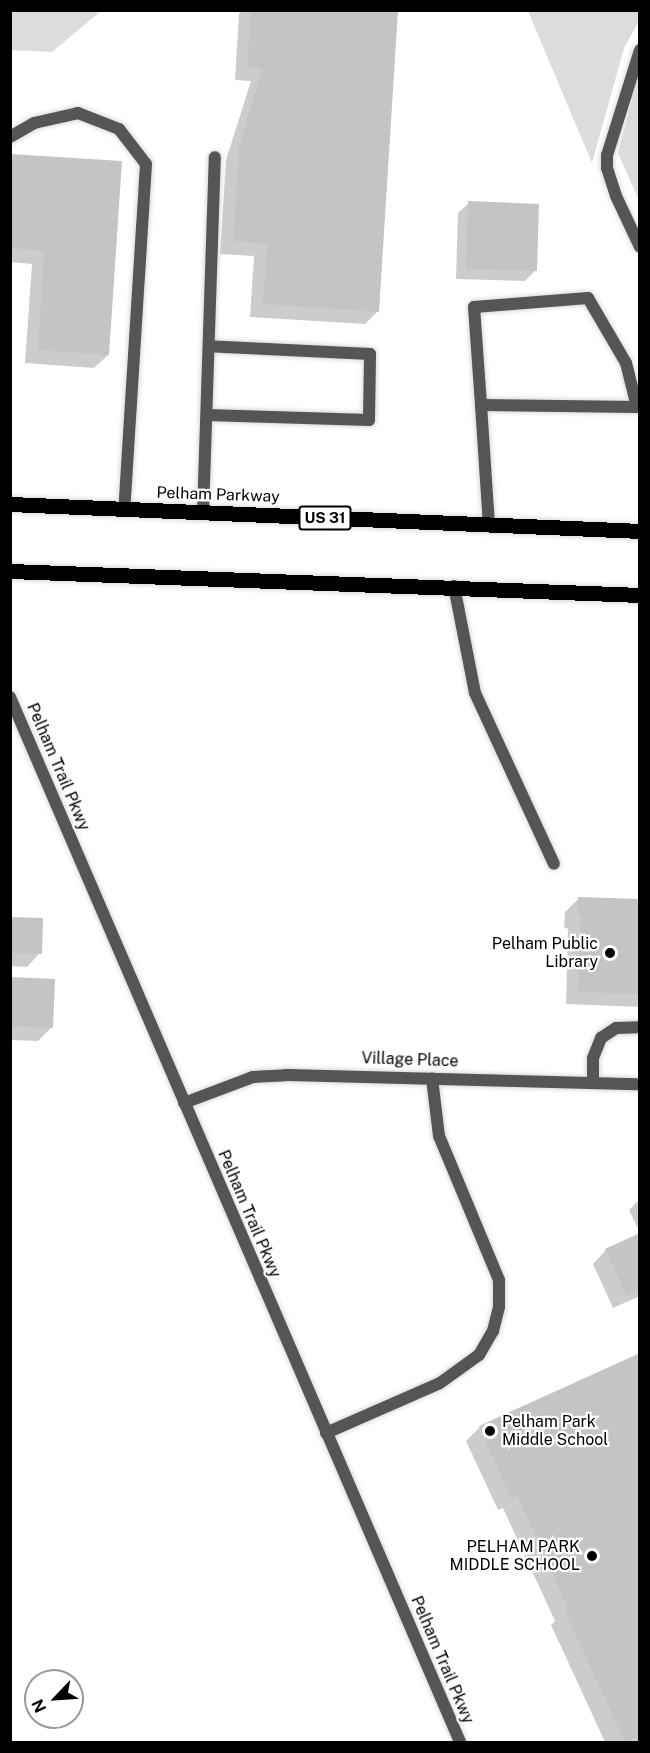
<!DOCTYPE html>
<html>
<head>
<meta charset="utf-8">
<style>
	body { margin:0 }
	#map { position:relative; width:650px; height:1753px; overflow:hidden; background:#fff; font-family:"Public Sans",sans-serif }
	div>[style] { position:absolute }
	.green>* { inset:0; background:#dcdcdc }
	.shadow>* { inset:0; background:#0003 }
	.building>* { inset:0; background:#c4c4c4 }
	.roads { filter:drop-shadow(0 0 2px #dbdbdb) drop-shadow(0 0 2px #dbdbdb) }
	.lane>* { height:12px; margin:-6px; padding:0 6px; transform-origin:6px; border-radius:6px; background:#555 }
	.street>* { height:12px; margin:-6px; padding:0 6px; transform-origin:6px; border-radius:6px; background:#555 }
	.primary>* { height:15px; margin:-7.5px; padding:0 7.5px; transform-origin:7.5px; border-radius:7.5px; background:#000 }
	.dots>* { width:16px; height:16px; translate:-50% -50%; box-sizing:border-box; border:3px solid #fff; border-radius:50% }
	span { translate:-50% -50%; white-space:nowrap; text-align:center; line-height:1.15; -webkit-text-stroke:4.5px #fff; paint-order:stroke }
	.shield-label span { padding:2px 4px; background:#fff; border:2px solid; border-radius:4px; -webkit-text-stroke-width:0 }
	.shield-label { font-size:15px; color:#000; font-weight:700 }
	.street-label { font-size:16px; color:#000 }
	.poi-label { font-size:16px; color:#000 }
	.right { translate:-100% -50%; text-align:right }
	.left { translate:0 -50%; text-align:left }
	.frame { position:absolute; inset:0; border:12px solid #000; pointer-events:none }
	.north { position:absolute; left:24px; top:1669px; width:60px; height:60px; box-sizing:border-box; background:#fff; border:2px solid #999; border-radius:50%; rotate:245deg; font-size:16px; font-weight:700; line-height:24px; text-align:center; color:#000 }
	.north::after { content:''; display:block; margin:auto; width:21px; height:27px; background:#000; clip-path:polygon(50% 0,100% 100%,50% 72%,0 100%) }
</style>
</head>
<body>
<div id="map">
	<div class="green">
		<div style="clip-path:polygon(10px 11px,11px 10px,101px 11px,52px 52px,11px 50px)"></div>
		<div style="clip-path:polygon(528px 11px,639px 11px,639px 21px,624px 48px,592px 163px)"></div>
		<div style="clip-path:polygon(639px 73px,639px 200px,618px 153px)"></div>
	</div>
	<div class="shadow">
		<div style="clip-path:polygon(242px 10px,397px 10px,378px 311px,365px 324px,250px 317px,254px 256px,220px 254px,226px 160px,251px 81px,235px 80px,239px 14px)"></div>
		<div style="clip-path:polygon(10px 155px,108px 355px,94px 368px,25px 363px,32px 264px,10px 262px)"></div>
		<div style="clip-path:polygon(469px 203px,535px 271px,525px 281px,456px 279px,458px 213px)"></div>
		<div style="clip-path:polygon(579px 898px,640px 901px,640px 1007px,566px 1004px,568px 929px,564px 927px,565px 912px)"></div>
		<div style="clip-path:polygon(10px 918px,40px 953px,27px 967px,10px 966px)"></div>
		<div style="clip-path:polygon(10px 978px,52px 1027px,38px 1041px,10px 1040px)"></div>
		<div style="clip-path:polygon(640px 1199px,640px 1233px,629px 1210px)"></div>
		<div style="clip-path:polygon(640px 1235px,640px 1296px,613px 1308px,593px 1264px,606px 1250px)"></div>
		<div style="clip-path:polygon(640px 1354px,640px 1742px,605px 1742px,551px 1625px,555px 1621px,503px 1508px,498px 1510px,466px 1441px,479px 1428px)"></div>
	</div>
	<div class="building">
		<div style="clip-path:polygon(251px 10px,398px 10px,379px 312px,263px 304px,267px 244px,233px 241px,239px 146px,263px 68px,247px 67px)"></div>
		<div style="clip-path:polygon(10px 154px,122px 161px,109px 355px,38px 350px,44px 251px,10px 248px)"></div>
		<div style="clip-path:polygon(468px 201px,539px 204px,537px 271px,466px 269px)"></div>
		<div style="clip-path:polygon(578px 897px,640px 899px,640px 994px,578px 992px,581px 915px,577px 914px)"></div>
		<div style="clip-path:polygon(10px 917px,43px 918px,42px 954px,10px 953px)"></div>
		<div style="clip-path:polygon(10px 977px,55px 979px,53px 1028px,10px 1026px)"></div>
		<div style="clip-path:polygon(640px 1233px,640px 1290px,627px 1296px,605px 1249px)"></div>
		<div style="clip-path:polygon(640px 1353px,640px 1736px,625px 1742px,564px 1610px,568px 1608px,517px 1495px,511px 1498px,479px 1426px)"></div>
	</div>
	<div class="roads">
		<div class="lane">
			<div style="left:10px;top:137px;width:28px;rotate:-30deg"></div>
			<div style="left:34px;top:123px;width:45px;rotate:-12.8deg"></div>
			<div style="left:78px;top:113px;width:44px;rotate:21.3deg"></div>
			<div style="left:119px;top:129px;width:44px;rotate:52.4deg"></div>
			<div style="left:146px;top:164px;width:346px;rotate:93.6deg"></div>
			<div style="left:481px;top:405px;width:156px;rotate:0.7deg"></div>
			<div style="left:637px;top:407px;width:45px;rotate:-104deg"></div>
			<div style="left:626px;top:363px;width:75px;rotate:-120.3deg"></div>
			<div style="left:588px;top:298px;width:114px;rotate:175.5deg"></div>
			<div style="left:474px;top:307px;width:98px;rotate:85.9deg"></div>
			<div style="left:481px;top:405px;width:120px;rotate:86.2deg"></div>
			<div style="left:207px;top:415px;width:162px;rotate:1.8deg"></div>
			<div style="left:369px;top:420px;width:66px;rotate:-89.1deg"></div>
			<div style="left:370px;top:354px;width:161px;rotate:-177.2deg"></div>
			<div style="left:203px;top:513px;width:356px;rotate:-88.1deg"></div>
			<div style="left:454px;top:586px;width:109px;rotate:78.9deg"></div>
			<div style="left:475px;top:693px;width:188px;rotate:65.2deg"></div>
			<div style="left:593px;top:1083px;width:25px;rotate:-90deg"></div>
			<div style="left:593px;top:1058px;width:22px;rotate:-68deg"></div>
			<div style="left:601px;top:1038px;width:18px;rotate:-34deg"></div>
			<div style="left:616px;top:1028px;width:24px;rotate:-2deg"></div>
			<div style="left:326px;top:1433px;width:124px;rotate:-23.7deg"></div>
			<div style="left:440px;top:1383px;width:48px;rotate:-35.7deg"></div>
			<div style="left:479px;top:1355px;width:28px;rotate:-60deg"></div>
			<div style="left:493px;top:1331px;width:25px;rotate:-76deg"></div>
			<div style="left:499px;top:1307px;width:27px;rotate:-90deg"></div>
			<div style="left:499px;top:1280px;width:156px;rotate:-112.6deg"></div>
			<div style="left:439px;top:1136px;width:58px;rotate:-96.9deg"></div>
		</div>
		<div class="street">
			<div style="left:640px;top:50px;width:110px;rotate:107.4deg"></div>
			<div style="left:607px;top:155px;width:13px;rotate:90deg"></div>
			<div style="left:607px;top:168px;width:29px;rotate:72deg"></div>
			<div style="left:616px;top:196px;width:56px;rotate:64.8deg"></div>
			<div style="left:10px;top:697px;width:1138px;rotate:66.7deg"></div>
			<div style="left:184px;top:1103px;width:74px;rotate:-20.6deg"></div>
			<div style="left:253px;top:1077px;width:33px;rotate:-3deg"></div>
			<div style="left:286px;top:1075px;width:354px;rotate:1.5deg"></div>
		</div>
		<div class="primary">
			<div style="left:10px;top:504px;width:631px;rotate:2.45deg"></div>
			<div style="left:10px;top:571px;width:630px;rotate:2.18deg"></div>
		</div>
	</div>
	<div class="dots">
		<div style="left:610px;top:953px;background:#000"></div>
		<div style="left:490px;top:1431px;background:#000"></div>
		<div style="left:592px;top:1556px;background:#000"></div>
	</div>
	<div class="shield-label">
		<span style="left:325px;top:518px">US 31</span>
	</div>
	<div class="street-label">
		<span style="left:218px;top:495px;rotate:2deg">Pelham Parkway</span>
		<span style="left:58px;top:767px;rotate:67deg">Pelham Trail Pkwy</span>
		<span style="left:410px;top:1060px;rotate:2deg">Village Place</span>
		<span style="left:249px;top:1214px;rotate:67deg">Pelham Trail Pkwy</span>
		<span style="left:442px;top:1660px;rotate:67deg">Pelham Trail Pkwy</span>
	</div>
	<div class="poi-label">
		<span class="right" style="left:598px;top:953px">Pelham Public<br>Library</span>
		<span class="left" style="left:502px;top:1431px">Pelham Park<br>Middle School</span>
		<span class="right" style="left:580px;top:1556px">PELHAM PARK<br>MIDDLE SCHOOL</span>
	</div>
	<div class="frame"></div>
	<div class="north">N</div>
</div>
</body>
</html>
